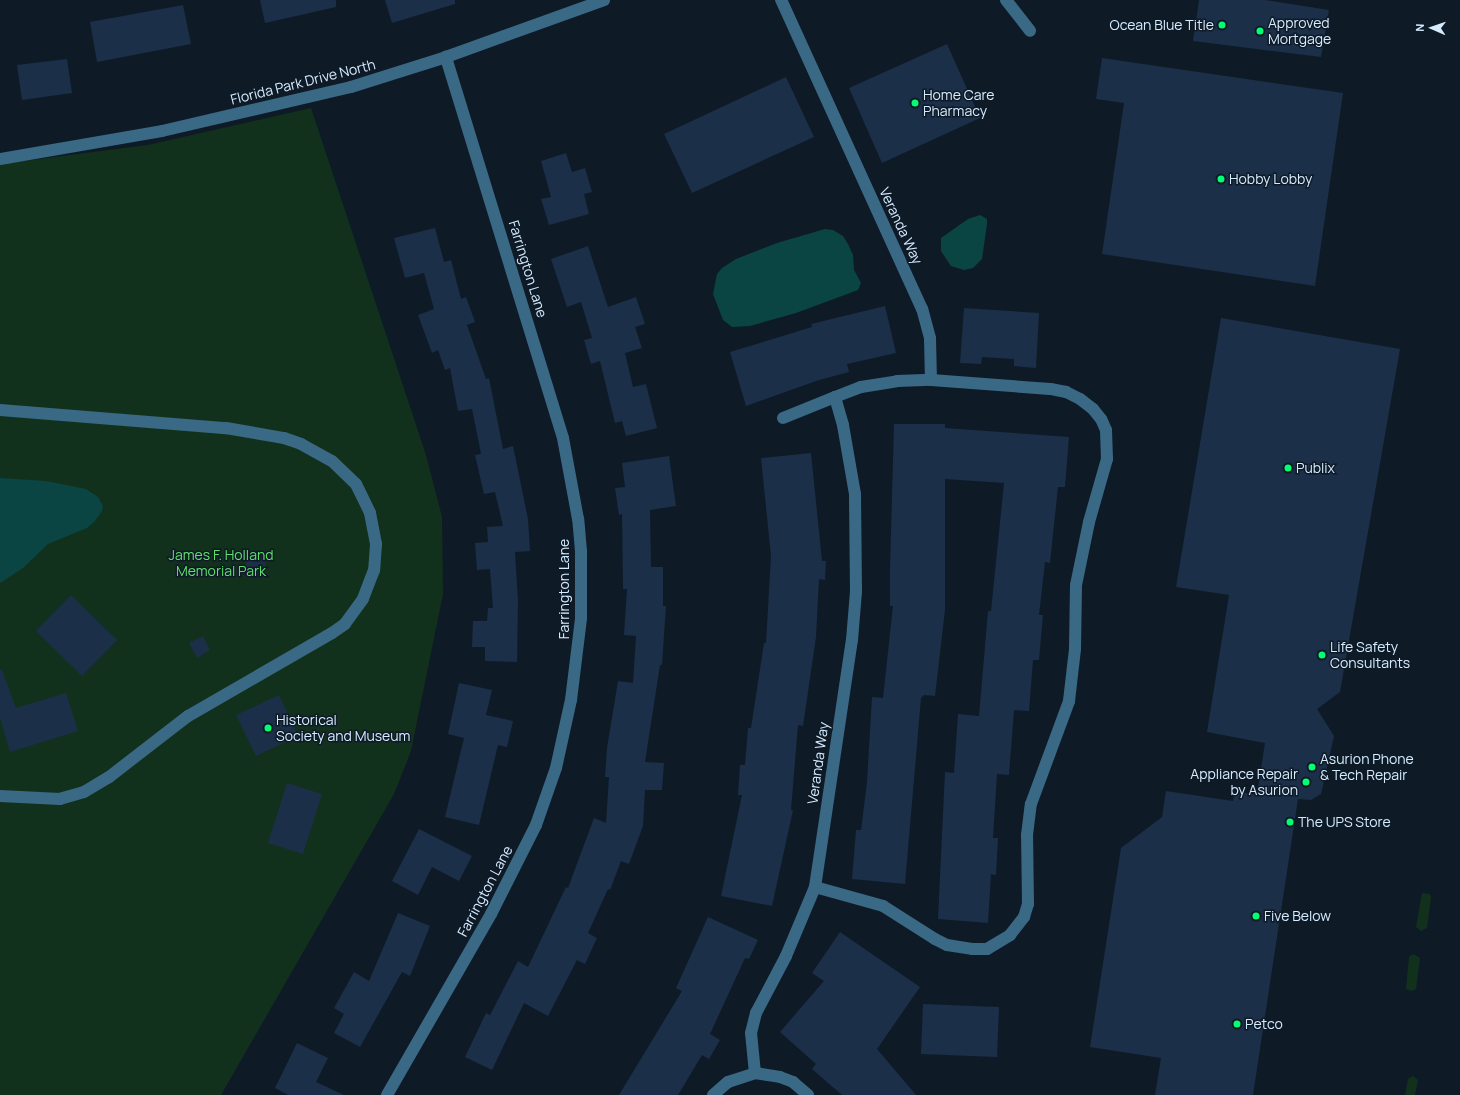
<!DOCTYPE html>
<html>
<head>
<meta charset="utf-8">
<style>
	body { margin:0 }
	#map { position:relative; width:1460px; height:1095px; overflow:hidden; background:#0f1a27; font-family:Manrope,sans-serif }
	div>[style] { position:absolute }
	.green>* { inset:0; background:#12311c }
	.water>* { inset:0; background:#0a4544 }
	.building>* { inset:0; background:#1b2f48 }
	.minor>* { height:12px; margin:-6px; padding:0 6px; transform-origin:6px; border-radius:6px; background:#3a6986 }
	.dots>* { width:11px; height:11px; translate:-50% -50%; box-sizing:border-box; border:2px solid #0f1a27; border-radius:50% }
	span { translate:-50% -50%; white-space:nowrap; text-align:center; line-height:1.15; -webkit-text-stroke:3px #0f1a27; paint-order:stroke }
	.poi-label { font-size:14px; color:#d5ecff }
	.left { translate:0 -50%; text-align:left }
	.right { translate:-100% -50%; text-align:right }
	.street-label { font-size:14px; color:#d5ecff }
	.park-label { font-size:14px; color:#5fe06c }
	.north { position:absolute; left:1412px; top:8px; width:40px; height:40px; -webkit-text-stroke:3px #0f1a27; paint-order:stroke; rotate:272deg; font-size:11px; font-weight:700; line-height:16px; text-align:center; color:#d5ecff }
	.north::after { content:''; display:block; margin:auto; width:14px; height:18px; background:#d5ecff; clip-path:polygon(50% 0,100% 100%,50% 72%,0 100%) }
</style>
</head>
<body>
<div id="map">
	<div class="green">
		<div style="clip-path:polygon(311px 108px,426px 455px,442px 517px,443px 594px,411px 751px,394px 794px,221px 1095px,0 1095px,0 164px,148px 145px)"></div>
		<div style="clip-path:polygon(1422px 893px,1430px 894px,1431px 897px,1427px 928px,1421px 931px,1416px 927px)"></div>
		<div style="clip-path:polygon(1413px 954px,1420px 958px,1416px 989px,1412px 991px,1406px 989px,1409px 957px)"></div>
		<div style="clip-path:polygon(1413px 1076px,1418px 1080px,1415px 1095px,1405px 1095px,1408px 1079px)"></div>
	</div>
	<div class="water">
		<div style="clip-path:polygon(980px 215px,987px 219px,987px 224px,982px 259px,973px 268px,964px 270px,951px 266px,941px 251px,941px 238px,968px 219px)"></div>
		<div style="clip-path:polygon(825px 229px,833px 230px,843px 236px,848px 244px,853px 255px,854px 270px,861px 283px,858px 290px,796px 313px,750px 326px,732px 327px,723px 320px,713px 294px,717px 274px,722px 268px,736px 259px,777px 243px)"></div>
		<div style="clip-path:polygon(0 478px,46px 481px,86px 489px,98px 497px,103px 506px,102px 511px,95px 521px,87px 528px,48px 544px,23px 568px,0 583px)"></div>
	</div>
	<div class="building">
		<div style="clip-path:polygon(260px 0,336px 0,336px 7px,265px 23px)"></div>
		<div style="clip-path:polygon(385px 0,455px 0,455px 4px,392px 23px)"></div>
		<div style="clip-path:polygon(1199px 0,1265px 0,1329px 10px,1321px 57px,1193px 41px)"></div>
		<div style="clip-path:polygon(183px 5px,191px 44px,97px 62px,90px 22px)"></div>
		<div style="clip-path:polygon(947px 44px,980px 118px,882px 163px,849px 88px)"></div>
		<div style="clip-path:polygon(1102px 58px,1343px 93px,1315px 286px,1102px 254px,1124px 103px,1096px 99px)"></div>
		<div style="clip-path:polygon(67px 59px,72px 93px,22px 100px,17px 65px)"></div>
		<div style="clip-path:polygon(786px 77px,814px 137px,692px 193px,664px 134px)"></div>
		<div style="clip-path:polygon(566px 153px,572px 172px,585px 168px,592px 192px,584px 194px,589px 214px,549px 225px,541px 199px,551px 197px,541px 161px)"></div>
		<div style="clip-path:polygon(435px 228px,444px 262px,451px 260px,461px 299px,466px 297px,475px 322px,467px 325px,486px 379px,489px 378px,503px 449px,513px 446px,528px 519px,530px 551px,515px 552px,518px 601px,517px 662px,485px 661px,485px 647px,472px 647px,473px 621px,487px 621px,488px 608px,493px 608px,490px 569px,477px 570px,475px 543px,488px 542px,487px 527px,503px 526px,495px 492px,484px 494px,475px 455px,481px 454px,472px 409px,458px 411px,450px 368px,445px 370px,438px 350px,432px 353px,418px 315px,434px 309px,424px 273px,405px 278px,394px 238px)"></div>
		<div style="clip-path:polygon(588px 246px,608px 307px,636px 297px,645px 324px,635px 327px,642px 348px,625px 353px,633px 387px,646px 384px,657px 428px,626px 436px,622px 421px,615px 423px,600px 361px,591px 364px,584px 340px,592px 338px,581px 302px,567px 307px,551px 259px)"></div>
		<div style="clip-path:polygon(885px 306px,896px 353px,847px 364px,849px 372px,819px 380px,746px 406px,730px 352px,812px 327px,811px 324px)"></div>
		<div style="clip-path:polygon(964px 308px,1039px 313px,1036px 368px,1014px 366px,1014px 359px,982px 357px,981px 364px,960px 363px)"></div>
		<div style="clip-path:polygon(1221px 318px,1400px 349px,1340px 692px,1317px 709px,1334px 736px,1321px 794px,1311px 800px,1298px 799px,1253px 1095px,1155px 1095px,1161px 1058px,1090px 1047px,1121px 848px,1162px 817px,1166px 791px,1233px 801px,1235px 791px,1257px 795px,1265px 743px,1207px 732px,1229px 595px,1176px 587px)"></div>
		<div style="clip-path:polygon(894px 424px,945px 424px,945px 428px,1069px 437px,1065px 487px,1058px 487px,1050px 563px,1045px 562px,1039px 615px,1043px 615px,1039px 660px,1033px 660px,1029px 711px,1014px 710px,1009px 775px,997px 774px,993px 838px,998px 838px,996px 875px,991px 874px,988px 923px,938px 919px,945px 772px,954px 773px,958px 714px,979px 716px,988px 611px,991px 611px,1004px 483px,945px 479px,945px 610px,935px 696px,924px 695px,921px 698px,905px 884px,852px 879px,856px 830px,861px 830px,867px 782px,872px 697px,883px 698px,893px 606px,890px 606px,890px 569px)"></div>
		<div style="clip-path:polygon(811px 453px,822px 561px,826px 561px,825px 580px,819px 579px,816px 637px,803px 726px,798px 725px,791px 810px,793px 810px,772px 906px,721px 896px,742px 795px,738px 795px,740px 765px,745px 765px,748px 728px,751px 728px,764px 643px,766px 643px,771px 556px,761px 458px)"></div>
		<div style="clip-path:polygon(669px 456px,676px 506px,650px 510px,651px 567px,663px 567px,663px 606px,666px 606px,662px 665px,660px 665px,645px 762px,664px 763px,662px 790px,645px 790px,643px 826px,629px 864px,621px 861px,610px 890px,608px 889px,588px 933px,597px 938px,585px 964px,577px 960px,548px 1016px,524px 1003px,492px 1070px,465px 1057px,486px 1013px,490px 1015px,518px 961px,528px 967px,566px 887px,568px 888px,594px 818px,606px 823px,609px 777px,605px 777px,607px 748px,618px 681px,633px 683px,636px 636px,624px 635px,627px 589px,623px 589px,622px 514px,619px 515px,615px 488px,625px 487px,622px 463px)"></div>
		<div style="clip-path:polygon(246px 558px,265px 558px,265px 577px,246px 578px)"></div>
		<div style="clip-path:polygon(71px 595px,117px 640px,82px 676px,36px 631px)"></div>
		<div style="clip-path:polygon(203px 636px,210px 650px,197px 658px,189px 643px)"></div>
		<div style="clip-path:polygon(0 670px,2px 670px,16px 708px,66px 693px,78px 731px,10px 752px,0 718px)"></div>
		<div style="clip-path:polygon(459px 683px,492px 690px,486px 715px,513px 721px,507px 747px,498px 745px,479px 825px,445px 817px,464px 738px,448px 734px)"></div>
		<div style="clip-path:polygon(279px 695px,298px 736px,256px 756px,236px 715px)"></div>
		<div style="clip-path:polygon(287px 783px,322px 794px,303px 854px,268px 843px)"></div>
		<div style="clip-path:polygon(419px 829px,472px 856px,459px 881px,432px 867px,418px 895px,392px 881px)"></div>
		<div style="clip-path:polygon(398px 913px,430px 926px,410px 976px,402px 972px,360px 1047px,334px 1033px,344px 1014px,334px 1008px,354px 972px,369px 981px)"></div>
		<div style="clip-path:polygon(708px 917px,758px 940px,749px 959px,745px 958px,710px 1034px,720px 1040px,709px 1059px,702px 1055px,678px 1095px,619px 1095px,682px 991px,676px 988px)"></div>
		<div style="clip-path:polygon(840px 932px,920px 987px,877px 1049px,916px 1095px,842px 1095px,812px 1069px,816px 1064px,780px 1032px,824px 981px,812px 973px)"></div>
		<div style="clip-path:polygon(923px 1004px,999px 1007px,997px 1057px,921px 1054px)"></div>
		<div style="clip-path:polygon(297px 1043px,328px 1058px,316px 1082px,344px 1095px,288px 1095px,275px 1088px)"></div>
	</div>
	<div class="minor">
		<div style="left:1006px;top:0;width:39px;rotate:52deg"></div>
		<div style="left:0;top:159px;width:164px;rotate:-9.8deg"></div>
		<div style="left:162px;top:131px;width:194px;rotate:-13.1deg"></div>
		<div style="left:351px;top:87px;width:100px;rotate:-17.5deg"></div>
		<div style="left:446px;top:57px;width:168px;rotate:-19.8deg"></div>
		<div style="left:0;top:410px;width:227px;rotate:4.6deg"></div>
		<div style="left:226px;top:428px;width:59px;rotate:9.8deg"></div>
		<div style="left:284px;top:438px;width:18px;rotate:19deg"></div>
		<div style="left:301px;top:444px;width:35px;rotate:29deg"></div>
		<div style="left:332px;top:461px;width:33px;rotate:44deg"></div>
		<div style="left:356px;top:484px;width:32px;rotate:64deg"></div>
		<div style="left:370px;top:513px;width:32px;rotate:79deg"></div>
		<div style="left:376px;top:544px;width:26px;rotate:94deg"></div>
		<div style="left:374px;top:570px;width:31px;rotate:111deg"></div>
		<div style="left:363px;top:599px;width:31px;rotate:126deg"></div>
		<div style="left:345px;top:624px;width:16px;rotate:145deg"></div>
		<div style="left:332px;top:633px;width:166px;rotate:150deg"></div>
		<div style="left:188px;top:716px;width:100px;rotate:142.3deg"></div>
		<div style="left:109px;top:777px;width:29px;rotate:149deg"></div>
		<div style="left:84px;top:792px;width:25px;rotate:164deg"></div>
		<div style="left:60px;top:799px;width:60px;rotate:-177.1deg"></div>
		<div style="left:783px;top:418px;width:56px;rotate:-22deg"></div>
		<div style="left:815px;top:887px;width:71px;rotate:15.6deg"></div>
		<div style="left:883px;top:906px;width:62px;rotate:32.4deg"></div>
		<div style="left:935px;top:939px;width:13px;rotate:27deg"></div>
		<div style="left:947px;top:945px;width:25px;rotate:9deg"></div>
		<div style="left:972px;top:949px;width:15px"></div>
		<div style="left:987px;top:949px;width:27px;rotate:-31deg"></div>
		<div style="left:1010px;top:935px;width:23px;rotate:-52deg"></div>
		<div style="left:1024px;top:917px;width:14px;rotate:-73deg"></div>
		<div style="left:1028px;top:904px;width:69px;rotate:-90.8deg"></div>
		<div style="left:1027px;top:835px;width:31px;rotate:-83deg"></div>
		<div style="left:1031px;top:804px;width:110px;rotate:-69.7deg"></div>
		<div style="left:1069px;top:701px;width:52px;rotate:-83.4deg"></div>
		<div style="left:1075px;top:649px;width:64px;rotate:-89.1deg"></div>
		<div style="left:1076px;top:585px;width:64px;rotate:-78.3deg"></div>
		<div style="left:1089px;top:522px;width:66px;rotate:-74.1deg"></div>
		<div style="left:1107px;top:459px;width:29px;rotate:-92deg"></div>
		<div style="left:1106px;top:430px;width:12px;rotate:-114deg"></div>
		<div style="left:1101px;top:419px;width:13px;rotate:-129deg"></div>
		<div style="left:1093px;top:409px;width:16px;rotate:-142deg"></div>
		<div style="left:1080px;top:399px;width:16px;rotate:-153deg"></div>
		<div style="left:1066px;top:392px;width:16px;rotate:-169deg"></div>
		<div style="left:1050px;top:389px;width:119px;rotate:-175.7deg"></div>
		<div style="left:755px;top:1073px;width:25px;rotate:9deg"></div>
		<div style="left:780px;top:1077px;width:14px;rotate:21deg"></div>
		<div style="left:793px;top:1082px;width:20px;rotate:41deg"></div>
		<div style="left:387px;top:1095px;width:209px;rotate:-60.1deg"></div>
		<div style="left:491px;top:914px;width:100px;rotate:-63.2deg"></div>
		<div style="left:536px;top:825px;width:60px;rotate:-70.7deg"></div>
		<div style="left:556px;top:768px;width:70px;rotate:-77.6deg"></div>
		<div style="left:571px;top:700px;width:83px;rotate:-83deg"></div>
		<div style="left:581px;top:618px;width:67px;rotate:-90deg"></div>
		<div style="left:581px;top:551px;width:32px;rotate:-95deg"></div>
		<div style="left:578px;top:519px;width:82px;rotate:-100.5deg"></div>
		<div style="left:563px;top:438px;width:399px;rotate:-107.1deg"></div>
		<div style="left:713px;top:1095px;width:20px;rotate:-41deg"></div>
		<div style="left:728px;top:1082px;width:28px;rotate:-18deg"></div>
		<div style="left:755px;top:1073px;width:40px;rotate:-95.7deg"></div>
		<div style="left:751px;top:1033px;width:21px;rotate:-76deg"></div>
		<div style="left:756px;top:1013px;width:64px;rotate:-62.2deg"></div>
		<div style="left:786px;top:956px;width:75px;rotate:-67.2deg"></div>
		<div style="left:815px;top:887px;width:250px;rotate:-81.5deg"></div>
		<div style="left:852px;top:640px;width:49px;rotate:-85.3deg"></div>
		<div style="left:856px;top:591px;width:97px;rotate:-90.6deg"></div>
		<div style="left:855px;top:494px;width:70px;rotate:-99.9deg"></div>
		<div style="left:843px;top:425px;width:29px;rotate:-106deg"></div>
		<div style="left:835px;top:397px;width:28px;rotate:-21deg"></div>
		<div style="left:861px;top:387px;width:36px;rotate:-9deg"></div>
		<div style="left:897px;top:381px;width:34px;rotate:-2deg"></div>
		<div style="left:931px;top:380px;width:42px;rotate:-91.4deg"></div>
		<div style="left:930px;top:338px;width:30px;rotate:-105deg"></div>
		<div style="left:922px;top:309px;width:340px;rotate:-114.5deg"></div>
	</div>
	<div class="dots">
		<div style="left:1222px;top:25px;background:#01ff72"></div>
		<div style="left:1260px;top:31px;background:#01ff72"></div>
		<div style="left:915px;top:103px;background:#01ff72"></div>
		<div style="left:1221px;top:179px;background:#01ff72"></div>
		<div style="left:1288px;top:468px;background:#01ff72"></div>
		<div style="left:1322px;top:655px;background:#01ff72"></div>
		<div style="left:268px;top:728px;background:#01ff72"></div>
		<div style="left:1312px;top:767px;background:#01ff72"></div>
		<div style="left:1306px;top:782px;background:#01ff72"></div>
		<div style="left:1290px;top:822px;background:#01ff72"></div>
		<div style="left:1256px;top:916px;background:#01ff72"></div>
		<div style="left:1237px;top:1024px;background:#01ff72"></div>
	</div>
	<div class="poi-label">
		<span class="left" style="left:1268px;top:31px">Approved<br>Mortgage</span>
		<span class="right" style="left:1214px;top:25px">Ocean Blue Title</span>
		<span class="left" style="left:923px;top:103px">Home Care<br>Pharmacy</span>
		<span class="left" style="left:1229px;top:179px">Hobby Lobby</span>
		<span class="left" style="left:1296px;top:468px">Publix</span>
		<span class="left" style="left:1330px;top:655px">Life Safety<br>Consultants</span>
		<span class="left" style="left:276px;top:728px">Historical<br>Society and Museum</span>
		<span class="left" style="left:1320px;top:767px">Asurion Phone<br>&amp; Tech Repair</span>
		<span class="right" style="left:1298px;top:782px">Appliance Repair<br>by Asurion</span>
		<span class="left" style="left:1298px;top:822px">The UPS Store</span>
		<span class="left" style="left:1264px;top:916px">Five Below</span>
		<span class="left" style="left:1245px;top:1024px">Petco</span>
	</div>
	<div class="street-label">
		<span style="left:303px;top:82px;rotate:-14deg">Florida Park Drive North</span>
		<span style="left:901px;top:226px;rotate:65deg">Veranda Way</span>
		<span style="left:528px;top:269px;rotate:73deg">Farrington Lane</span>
		<span style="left:564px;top:589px;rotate:-90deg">Farrington Lane</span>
		<span style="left:818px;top:763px;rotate:-82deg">Veranda Way</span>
		<span style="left:485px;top:891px;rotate:-62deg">Farrington Lane</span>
	</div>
	<div class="park-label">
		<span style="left:221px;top:563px">James F. Holland<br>Memorial Park</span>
	</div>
	<div class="north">N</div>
</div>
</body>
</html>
